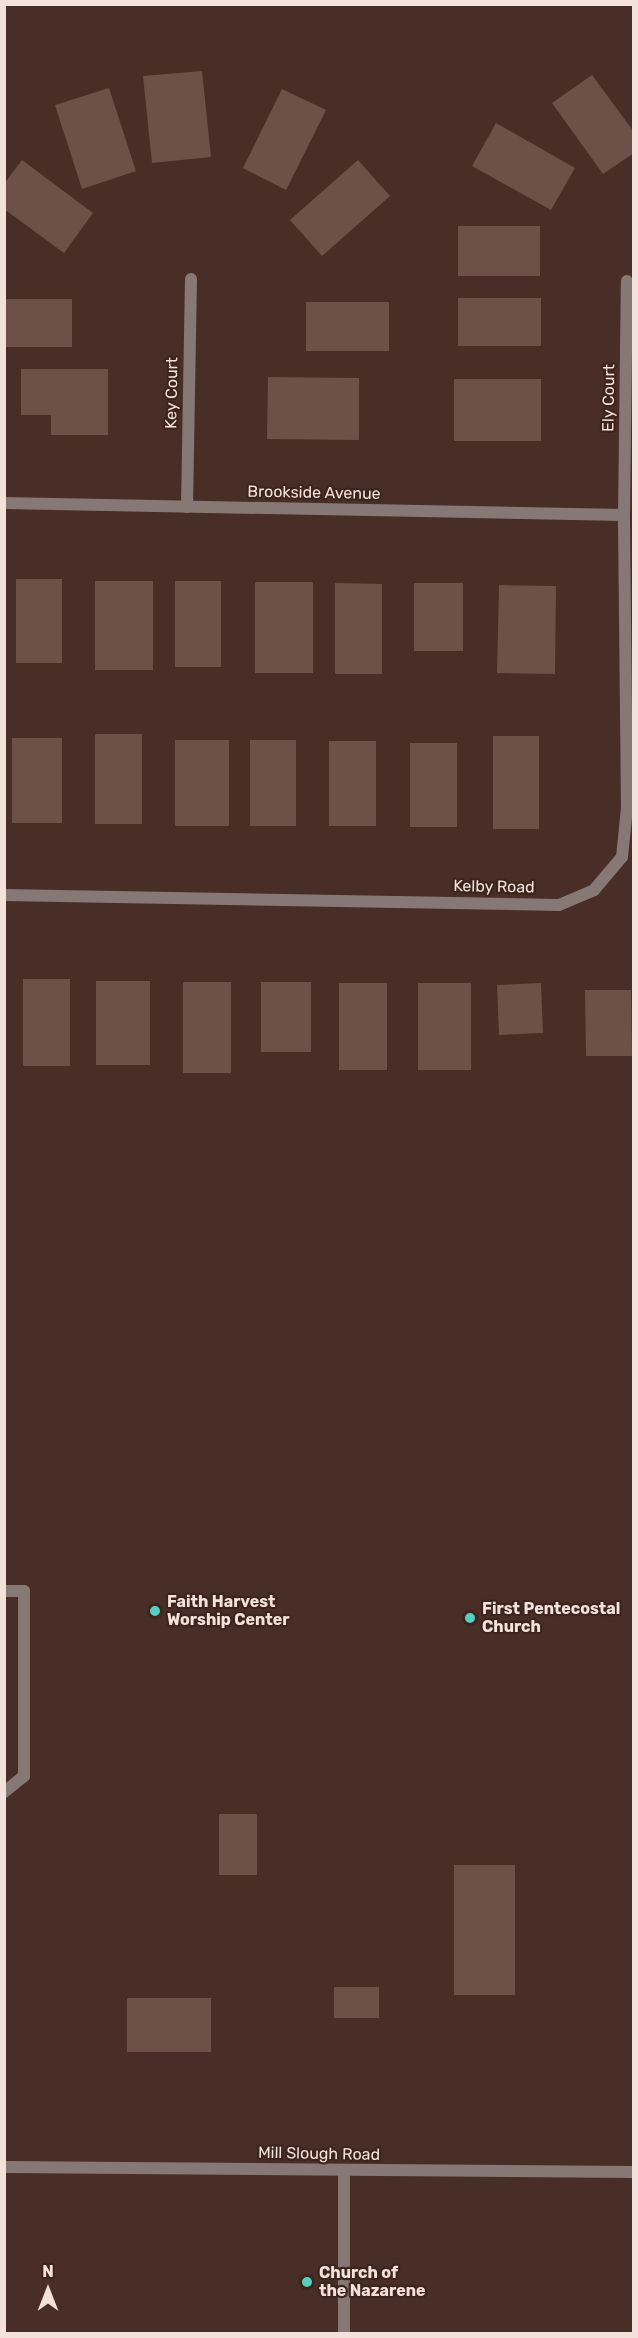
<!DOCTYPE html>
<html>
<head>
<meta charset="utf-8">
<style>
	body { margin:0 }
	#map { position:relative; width:638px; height:2338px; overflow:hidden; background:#482e26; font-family:Rubik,sans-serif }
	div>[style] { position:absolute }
	.building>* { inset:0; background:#6d5048 }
	.service>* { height:12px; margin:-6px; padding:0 6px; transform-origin:6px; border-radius:6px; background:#867874 }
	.minor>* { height:12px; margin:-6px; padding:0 6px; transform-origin:6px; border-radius:6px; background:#867874 }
	.tertiary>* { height:12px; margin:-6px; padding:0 6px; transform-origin:6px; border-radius:6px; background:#867874 }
	.dots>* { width:16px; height:16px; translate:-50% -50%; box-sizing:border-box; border:3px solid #3d241d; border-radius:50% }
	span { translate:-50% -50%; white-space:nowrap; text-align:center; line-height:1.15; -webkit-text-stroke:4.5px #3d241d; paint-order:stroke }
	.street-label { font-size:16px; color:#f3e1dc }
	.poi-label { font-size:16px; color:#f3e1dc; font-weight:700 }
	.left { translate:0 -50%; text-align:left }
	.frame { position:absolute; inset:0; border:6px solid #f3e1dc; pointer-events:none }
	.north { position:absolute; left:18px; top:2260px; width:60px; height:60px; -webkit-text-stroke:4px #3d241d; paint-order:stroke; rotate:0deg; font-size:16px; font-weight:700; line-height:24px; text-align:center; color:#f3e1dc }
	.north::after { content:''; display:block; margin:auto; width:21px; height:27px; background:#f3e1dc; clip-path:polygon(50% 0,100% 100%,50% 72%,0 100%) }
</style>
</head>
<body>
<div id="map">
	<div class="building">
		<div style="clip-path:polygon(202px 71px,211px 157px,152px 163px,143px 76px)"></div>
		<div style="clip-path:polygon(592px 75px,634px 132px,634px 153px,603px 174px,552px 103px)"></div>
		<div style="clip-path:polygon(109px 88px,136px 171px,82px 189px,55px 105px)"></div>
		<div style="clip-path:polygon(282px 89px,326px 110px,286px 190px,243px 168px)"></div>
		<div style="clip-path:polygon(496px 123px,575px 168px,551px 210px,472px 166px)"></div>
		<div style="clip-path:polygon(22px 160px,93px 213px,64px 253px,4px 209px,4px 184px)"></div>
		<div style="clip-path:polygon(358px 160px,390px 196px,322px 256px,290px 220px)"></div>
		<div style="clip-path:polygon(458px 226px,540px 226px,540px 276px,458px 276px)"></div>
		<div style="clip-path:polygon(458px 298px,541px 298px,541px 346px,458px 346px)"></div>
		<div style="clip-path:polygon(4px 299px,72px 299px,72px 347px,4px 347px)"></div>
		<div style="clip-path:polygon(306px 302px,389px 302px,389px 351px,306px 351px)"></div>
		<div style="clip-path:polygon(21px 369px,108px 369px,108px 435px,51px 435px,51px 415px,21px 415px)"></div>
		<div style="clip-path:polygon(268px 377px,359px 378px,359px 440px,267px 439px)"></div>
		<div style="clip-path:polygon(454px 379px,541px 379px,541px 441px,454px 441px)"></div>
		<div style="clip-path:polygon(16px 579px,62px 579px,62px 663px,16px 663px)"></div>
		<div style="clip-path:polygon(95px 581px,153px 581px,153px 670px,95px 670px)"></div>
		<div style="clip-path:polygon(175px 581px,221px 581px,221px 667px,175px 667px)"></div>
		<div style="clip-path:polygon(255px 582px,313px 582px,313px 673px,255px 673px)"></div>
		<div style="clip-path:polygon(335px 583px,382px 584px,382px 674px,335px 674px)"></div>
		<div style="clip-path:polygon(414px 583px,463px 583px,463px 651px,414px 651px)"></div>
		<div style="clip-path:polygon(499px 585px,556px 586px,555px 674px,497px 673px)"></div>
		<div style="clip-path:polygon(95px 734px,142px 734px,142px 824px,95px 824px)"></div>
		<div style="clip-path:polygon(493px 736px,539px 736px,539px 829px,493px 829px)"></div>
		<div style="clip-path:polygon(12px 738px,62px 738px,62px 823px,12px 823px)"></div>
		<div style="clip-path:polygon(175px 740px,229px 740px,229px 826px,175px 826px)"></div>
		<div style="clip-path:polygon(250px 740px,296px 740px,296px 826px,250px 826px)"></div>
		<div style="clip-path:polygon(329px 741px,376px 741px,376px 826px,329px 826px)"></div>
		<div style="clip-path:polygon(410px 743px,457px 743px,457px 827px,410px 827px)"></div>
		<div style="clip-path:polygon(23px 979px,70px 979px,70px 1066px,23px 1066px)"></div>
		<div style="clip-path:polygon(96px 981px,150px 981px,150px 1065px,96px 1065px)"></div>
		<div style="clip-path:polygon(183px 982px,231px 982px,231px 1073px,183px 1073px)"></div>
		<div style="clip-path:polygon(261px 982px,311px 982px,311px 1052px,261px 1052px)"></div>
		<div style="clip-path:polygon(339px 983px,387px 983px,387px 1070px,339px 1070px)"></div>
		<div style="clip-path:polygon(418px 983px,471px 983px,471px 1070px,418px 1070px)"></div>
		<div style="clip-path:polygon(541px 983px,543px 1033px,499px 1035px,497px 985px)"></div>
		<div style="clip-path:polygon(585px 990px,631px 990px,632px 1056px,586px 1056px)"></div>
		<div style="clip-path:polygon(219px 1814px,257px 1814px,257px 1875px,219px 1875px)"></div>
		<div style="clip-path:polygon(454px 1865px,515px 1865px,515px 1995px,454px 1995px)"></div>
		<div style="clip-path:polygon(334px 1987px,379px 1987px,379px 2018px,334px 2018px)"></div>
		<div style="clip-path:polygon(127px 1998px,211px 1998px,211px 2052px,127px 2052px)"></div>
	</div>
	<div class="service">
		<div style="left:4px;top:1591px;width:20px"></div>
		<div style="left:24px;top:1591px;width:185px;rotate:90deg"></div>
		<div style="left:24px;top:1776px;width:26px;rotate:141deg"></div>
		<div style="left:344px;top:2334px;width:163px;rotate:-90deg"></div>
	</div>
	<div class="minor">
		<div style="left:4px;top:503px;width:620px;rotate:1.11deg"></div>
		<div style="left:187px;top:507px;width:228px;rotate:-89deg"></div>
		<div style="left:4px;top:895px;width:555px;rotate:1.03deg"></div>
		<div style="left:559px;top:905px;width:38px;rotate:-23deg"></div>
		<div style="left:594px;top:890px;width:43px;rotate:-49.7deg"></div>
		<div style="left:622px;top:857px;width:49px;rotate:-84.2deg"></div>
		<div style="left:627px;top:808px;width:293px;rotate:-90.6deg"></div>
		<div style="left:624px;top:515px;width:234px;rotate:-89.3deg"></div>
	</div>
	<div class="tertiary">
		<div style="left:4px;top:2167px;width:630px;rotate:0.45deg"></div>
	</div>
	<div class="dots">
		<div style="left:155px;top:1611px;background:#57cec2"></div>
		<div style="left:470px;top:1618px;background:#57cec2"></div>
		<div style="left:307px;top:2282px;background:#57cec2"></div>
	</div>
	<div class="street-label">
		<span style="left:172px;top:393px;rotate:-89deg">Key Court</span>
		<span style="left:609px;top:398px;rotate:-89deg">Ely Court</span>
		<span style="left:314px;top:493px;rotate:1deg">Brookside Avenue</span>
		<span style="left:494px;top:887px;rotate:1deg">Kelby Road</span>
		<span style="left:319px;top:2154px;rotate:1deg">Mill Slough Road</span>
	</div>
	<div class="poi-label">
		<span class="left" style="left:167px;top:1611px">Faith Harvest<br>Worship Center</span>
		<span class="left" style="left:482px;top:1618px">First Pentecostal<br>Church</span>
		<span class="left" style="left:319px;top:2282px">Church of<br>the Nazarene</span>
	</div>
	<div class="frame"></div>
	<div class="north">N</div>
</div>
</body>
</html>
